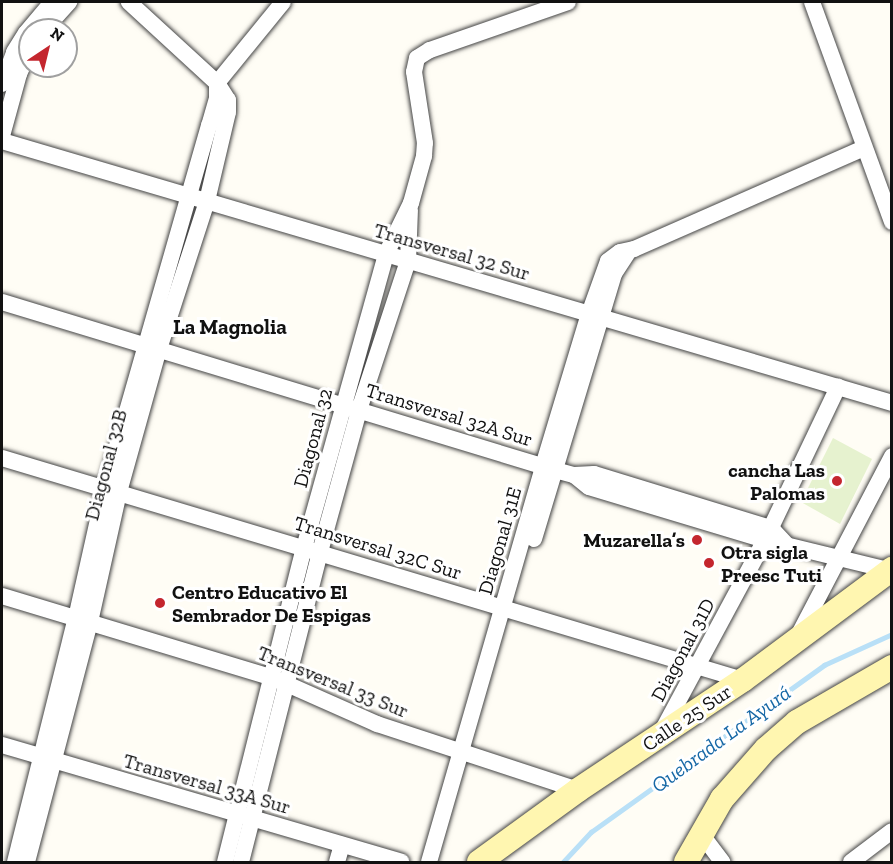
<!DOCTYPE html>
<html>
<head>
<meta charset="utf-8">
<style>
	body { margin:0 }
	#map { position:relative; width:893px; height:864px; overflow:hidden; background:#fffdf5; font-family:"Zilla Slab",serif }
	div>[style] { position:absolute }
	.pitch>* { inset:0; background:#e6f2cf }
	.stream>* { height:4.5px; margin:-2.25px; padding:0 2.25px; transform-origin:2.25px; border-radius:2.25px; background:#b9e0f7 }
	.roads { filter:drop-shadow(0 0 2px #444) drop-shadow(0 0 2px #444) }
	.street>* { height:16px; margin:-8px; padding:0 8px; transform-origin:8px; border-radius:8px; background:#fff }
	.secondary>* { height:24px; margin:-12px; padding:0 12px; transform-origin:12px; border-radius:12px; background:#fff6b0 }
	.dots>* { width:16px; height:16px; translate:-50% -50%; box-sizing:border-box; border:3px solid #fff; border-radius:50% }
	span { translate:-50% -50%; white-space:nowrap; text-align:center; line-height:1.15; -webkit-text-stroke:6px #fff; paint-order:stroke }
	.street-label { font-size:20px; color:#111 }
	.poi-label { font-size:20px; color:#111; font-weight:700 }
	.right { translate:-100% -50%; text-align:right }
	.left { translate:0 -50%; text-align:left }
	.neighbourhood-label { font-size:21px; color:#111; font-weight:700 }
	.water-label { font-size:21px; color:#1768a6; font-style:italic }
	.frame { position:absolute; inset:0; border:3px solid #111; pointer-events:none }
	.north { position:absolute; left:18px; top:18px; width:60px; height:60px; box-sizing:border-box; background:#fff; border:2px solid #a0a0a0; border-radius:50%; rotate:35deg; font-size:16px; font-weight:700; line-height:24px; text-align:center; color:#111 }
	.north::after { content:''; display:block; margin:auto; width:21px; height:27px; background:#c4262e; clip-path:polygon(50% 0,100% 100%,50% 72%,0 100%) }
</style>
</head>
<body>
<div id="map">
	<div class="pitch">
		<div style="clip-path:polygon(833px 438px,872px 459px,840px 524px,801px 502px)"></div>
	</div>
	<div class="stream">
		<div style="left:563px;top:862px;width:41px;rotate:-47deg"></div>
		<div style="left:591px;top:832px;width:287px;rotate:-35.6deg"></div>
		<div style="left:824px;top:665px;width:75px;rotate:-24.5deg"></div>
	</div>
	<div class="roads">
		<div class="street">
			<div style="left:812px;top:2px;width:234px;rotate:70deg"></div>
			<div style="left:44px;top:30px;width:38px;rotate:-48deg"></div>
			<div style="left:2px;top:84px;width:34px;rotate:-69deg"></div>
			<div style="left:14px;top:52px;width:22px;rotate:-58deg"></div>
			<div style="left:26px;top:33px;width:40px;rotate:-50deg"></div>
			<div style="left:2px;top:136px;width:64px;rotate:-74.7deg"></div>
			<div style="left:19px;top:74px;width:27px;rotate:-66deg"></div>
			<div style="left:2px;top:141px;width:928px;rotate:16.4deg"></div>
			<div style="left:2px;top:302px;width:578px;rotate:16.9deg"></div>
			<div style="left:555px;top:470px;width:20px;rotate:15deg"></div>
			<div style="left:574px;top:475px;width:20px;rotate:-3deg"></div>
			<div style="left:594px;top:474px;width:185px;rotate:17deg"></div>
			<div style="left:771px;top:528px;width:23px;rotate:47deg"></div>
			<div style="left:2px;top:458px;width:774px;rotate:16.68deg"></div>
			<div style="left:574px;top:475px;width:19px;rotate:39deg"></div>
			<div style="left:589px;top:487px;width:184px;rotate:16.8deg"></div>
			<div style="left:765px;top:540px;width:131px;rotate:13.7deg"></div>
			<div style="left:534px;top:539px;width:277px;rotate:-73.2deg"></div>
			<div style="left:614px;top:274px;width:24px;rotate:-57deg"></div>
			<div style="left:2px;top:596px;width:281px;rotate:16.8deg"></div>
			<div style="left:271px;top:677px;width:116px;rotate:23.9deg"></div>
			<div style="left:377px;top:724px;width:212px;rotate:18.2deg"></div>
			<div style="left:798px;top:636px;width:203px;rotate:-62.4deg"></div>
			<div style="left:661px;top:733px;width:219px;rotate:-61.7deg"></div>
			<div style="left:765px;top:540px;width:170px;rotate:-64.5deg"></div>
			<div style="left:2px;top:745px;width:416px;rotate:16.3deg"></div>
			<div style="left:702px;top:835px;width:34px;rotate:53deg"></div>
			<div style="left:15px;top:862px;width:252px;rotate:-76deg"></div>
			<div style="left:76px;top:618px;width:133px;rotate:-77.4deg"></div>
			<div style="left:105px;top:488px;width:377px;rotate:-74deg"></div>
			<div style="left:209px;top:126px;width:29px;rotate:-74deg"></div>
			<div style="left:217px;top:98px;width:15px;rotate:-90deg"></div>
			<div style="left:217px;top:83px;width:104px;rotate:-50.8deg"></div>
			<div style="left:27px;top:862px;width:248px;rotate:-75.3deg"></div>
			<div style="left:90px;top:622px;width:133px;rotate:-77.4deg"></div>
			<div style="left:119px;top:492px;width:148px;rotate:-74.4deg"></div>
			<div style="left:159px;top:349px;width:156px;rotate:-72deg"></div>
			<div style="left:207px;top:201px;width:91px;rotate:-76.7deg"></div>
			<div style="left:228px;top:112px;width:12px;rotate:-90deg"></div>
			<div style="left:228px;top:100px;width:20px;rotate:-123deg"></div>
			<div style="left:217px;top:83px;width:120px;rotate:-137.4deg"></div>
			<div style="left:225px;top:862px;width:324px;rotate:-75.9deg"></div>
			<div style="left:304px;top:548px;width:305px;rotate:-74.4deg"></div>
			<div style="left:386px;top:254px;width:57px;rotate:-63.9deg"></div>
			<div style="left:411px;top:203px;width:49px;rotate:-74.5deg"></div>
			<div style="left:424px;top:156px;width:13px;rotate:-86deg"></div>
			<div style="left:425px;top:143px;width:72px;rotate:-98.8deg"></div>
			<div style="left:414px;top:72px;width:14px;rotate:-78deg"></div>
			<div style="left:417px;top:58px;width:15px;rotate:-32deg"></div>
			<div style="left:430px;top:50px;width:146px;rotate:-19.2deg"></div>
			<div style="left:241px;top:862px;width:320px;rotate:-75.7deg"></div>
			<div style="left:320px;top:552px;width:147px;rotate:-74.6deg"></div>
			<div style="left:359px;top:410px;width:157px;rotate:-71.8deg"></div>
			<div style="left:408px;top:261px;width:51px;rotate:-87.8deg"></div>
			<div style="left:337px;top:862px;width:18px;rotate:-74deg"></div>
			<div style="left:429px;top:862px;width:412px;rotate:-73.9deg"></div>
			<div style="left:543px;top:466px;width:159px;rotate:-73.2deg"></div>
			<div style="left:589px;top:314px;width:56px;rotate:-70.3deg"></div>
			<div style="left:608px;top:261px;width:15px;rotate:-37deg"></div>
			<div style="left:620px;top:252px;width:14px;rotate:-12deg"></div>
			<div style="left:634px;top:249px;width:251px;rotate:-23.7deg"></div>
			<div style="left:851px;top:862px;width:51px;rotate:-37.1deg"></div>
		</div>
		<div class="secondary">
			<div style="left:479px;top:862px;width:122px;rotate:-36deg"></div>
			<div style="left:578px;top:790px;width:198px;rotate:-33.7deg"></div>
			<div style="left:743px;top:680px;width:186px;rotate:-36.7deg"></div>
			<div style="left:686px;top:862px;width:73px;rotate:-60.3deg"></div>
			<div style="left:722px;top:799px;width:67px;rotate:-48.7deg"></div>
			<div style="left:766px;top:749px;width:41px;rotate:-41.1deg"></div>
			<div style="left:797px;top:722px;width:110px;rotate:-30.1deg"></div>
		</div>
	</div>
	<div class="dots">
		<div style="left:837px;top:481px;background:#c4262e"></div>
		<div style="left:697px;top:540px;background:#c4262e"></div>
		<div style="left:709px;top:563px;background:#c4262e"></div>
		<div style="left:160px;top:603px;background:#c4262e"></div>
	</div>
	<div class="street-label">
		<span style="left:452px;top:252px;rotate:16deg">Transversal 32 Sur</span>
		<span style="left:449px;top:415px;rotate:17deg">Transversal 32A Sur</span>
		<span style="left:313px;top:438px;rotate:-75deg">Diagonal 32</span>
		<span style="left:106px;top:465px;rotate:-75deg">Diagonal 32B</span>
		<span style="left:500px;top:541px;rotate:-74deg">Diagonal 31E</span>
		<span style="left:378px;top:548px;rotate:17deg">Transversal 32C Sur</span>
		<span style="left:683px;top:650px;rotate:-62deg">Diagonal 31D</span>
		<span style="left:333px;top:682px;rotate:22deg">Transversal 33 Sur</span>
		<span style="left:687px;top:718px;rotate:-34deg">Calle 25 Sur</span>
		<span style="left:207px;top:784px;rotate:16deg">Transversal 33A Sur</span>
	</div>
	<div class="poi-label">
		<span class="right" style="left:825px;top:482px">cancha Las<br>Palomas</span>
		<span class="right" style="left:685px;top:540px">Muzarella’s</span>
		<span class="left" style="left:721px;top:564px">Otra sigla<br>Preesc Tuti</span>
		<span class="left" style="left:172px;top:604px">Centro Educativo El<br>Sembrador De Espigas</span>
	</div>
	<div class="neighbourhood-label">
		<span style="left:230px;top:327px">La Magnolia</span>
	</div>
	<div class="water-label">
		<span style="left:721px;top:739px;rotate:-36deg">Quebrada La Ayurá</span>
	</div>
	<div class="frame"></div>
	<div class="north">N</div>
</div>
</body>
</html>
